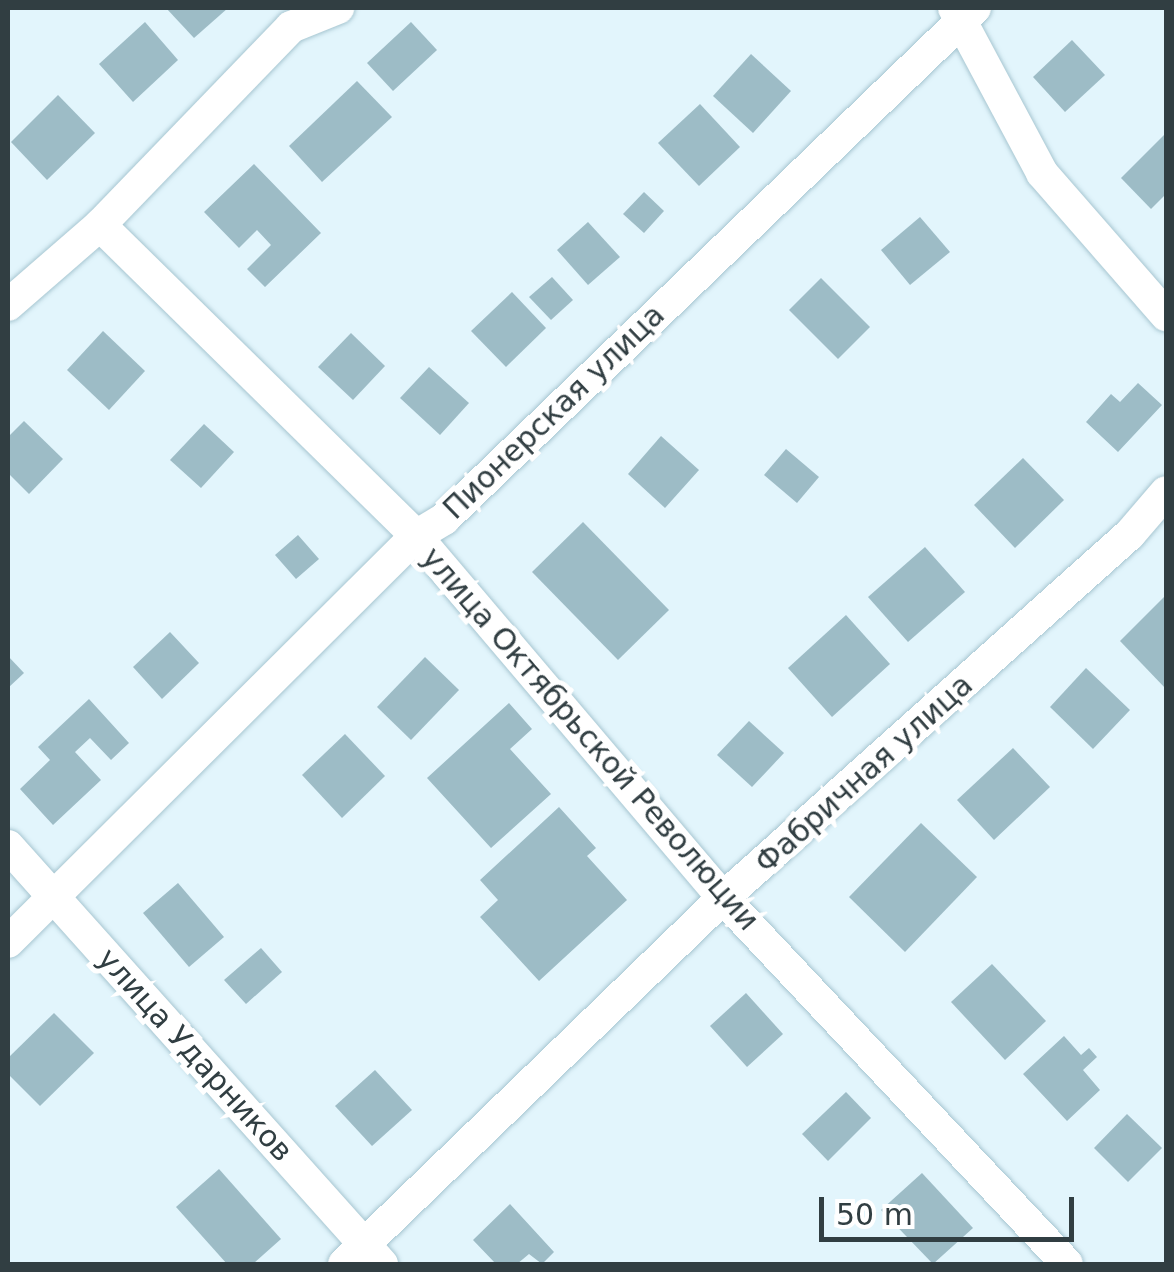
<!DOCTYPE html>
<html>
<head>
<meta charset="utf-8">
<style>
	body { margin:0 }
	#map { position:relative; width:1174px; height:1272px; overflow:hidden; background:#e2f5fc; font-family:"DejaVu Sans",sans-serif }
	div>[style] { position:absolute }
	.building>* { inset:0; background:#9dbcc6 }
	.roads { filter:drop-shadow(0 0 2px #a7c6d1) drop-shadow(0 0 2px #a7c6d1) }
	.street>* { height:32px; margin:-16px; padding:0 16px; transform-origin:16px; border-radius:16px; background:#fff }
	span { translate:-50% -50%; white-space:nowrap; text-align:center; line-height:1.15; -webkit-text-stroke:10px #fff; paint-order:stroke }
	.street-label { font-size:30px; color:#313e42 }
	.frame { position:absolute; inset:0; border:10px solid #313e42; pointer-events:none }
	.scale { position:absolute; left:819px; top:1197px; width:255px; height:45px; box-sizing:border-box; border:5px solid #313e42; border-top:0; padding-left:12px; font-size:30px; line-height:35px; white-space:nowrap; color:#313e42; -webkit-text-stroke:8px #fff; paint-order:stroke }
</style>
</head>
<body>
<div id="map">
	<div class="building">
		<div style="clip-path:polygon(166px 8px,228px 8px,194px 38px)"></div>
		<div style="clip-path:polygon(145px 22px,178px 60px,133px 102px,99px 64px)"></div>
		<div style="clip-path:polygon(411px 22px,437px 50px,393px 91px,367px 63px)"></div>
		<div style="clip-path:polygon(1072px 40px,1105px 75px,1065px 112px,1033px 77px)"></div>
		<div style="clip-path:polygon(751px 54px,791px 91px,753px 133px,713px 96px)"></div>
		<div style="clip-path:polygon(357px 81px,392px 117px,322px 182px,289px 146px)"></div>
		<div style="clip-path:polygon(58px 95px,95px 133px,47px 180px,11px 142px)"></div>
		<div style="clip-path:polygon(700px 104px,740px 147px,699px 186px,658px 143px)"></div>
		<div style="clip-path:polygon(1166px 133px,1166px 194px,1151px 209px,1121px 178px)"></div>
		<div style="clip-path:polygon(254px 164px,321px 233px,265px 287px,247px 269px,271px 245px,257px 230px,239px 248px,204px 212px)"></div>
		<div style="clip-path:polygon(644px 192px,664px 211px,644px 233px,623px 214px)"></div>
		<div style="clip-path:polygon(920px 217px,950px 252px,910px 285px,881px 250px)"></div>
		<div style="clip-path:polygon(588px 222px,620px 257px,588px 285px,557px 250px)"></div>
		<div style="clip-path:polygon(552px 277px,573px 300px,551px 320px,529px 297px)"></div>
		<div style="clip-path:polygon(821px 278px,870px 327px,838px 359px,789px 310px)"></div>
		<div style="clip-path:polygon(512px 292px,546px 328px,506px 367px,471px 331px)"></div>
		<div style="clip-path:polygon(103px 331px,145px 371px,109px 410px,67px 370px)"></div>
		<div style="clip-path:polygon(351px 333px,385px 366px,353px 400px,318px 367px)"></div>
		<div style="clip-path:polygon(429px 367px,469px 403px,440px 435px,400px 398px)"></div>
		<div style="clip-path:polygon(1138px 383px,1162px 405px,1118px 452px,1086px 422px,1111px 394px,1120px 402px)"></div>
		<div style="clip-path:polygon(24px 421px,63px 459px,29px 494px,8px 473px,8px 437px)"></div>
		<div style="clip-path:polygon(204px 424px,234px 452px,201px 488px,170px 460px)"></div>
		<div style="clip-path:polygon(661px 436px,699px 470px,665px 508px,628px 474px)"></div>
		<div style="clip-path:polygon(786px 449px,819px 477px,797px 503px,764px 475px)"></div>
		<div style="clip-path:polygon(1023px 458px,1064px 500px,1015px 548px,974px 505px)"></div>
		<div style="clip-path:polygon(583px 522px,669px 610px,618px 660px,532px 572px)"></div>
		<div style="clip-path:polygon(298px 535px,319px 559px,296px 579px,275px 555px)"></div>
		<div style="clip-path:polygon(925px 547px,965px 592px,908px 642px,868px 597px)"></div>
		<div style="clip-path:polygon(1166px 595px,1166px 689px,1120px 641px)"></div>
		<div style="clip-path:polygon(846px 615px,890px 664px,832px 717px,788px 668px)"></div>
		<div style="clip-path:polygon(170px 632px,199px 663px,162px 699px,133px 667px)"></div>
		<div style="clip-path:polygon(8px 656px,24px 673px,8px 688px)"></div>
		<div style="clip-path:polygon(425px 657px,459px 690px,411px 740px,377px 707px)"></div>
		<div style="clip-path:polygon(1086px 668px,1130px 710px,1093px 749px,1050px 707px)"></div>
		<div style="clip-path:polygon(89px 699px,129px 743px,111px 760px,90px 738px,75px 752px,101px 780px,53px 825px,20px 789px,50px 760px,38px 747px)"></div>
		<div style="clip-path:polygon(509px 703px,532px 729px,510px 749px,551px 794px,491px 848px,427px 778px)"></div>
		<div style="clip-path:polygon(749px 721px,784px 753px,752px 787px,717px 755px)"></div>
		<div style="clip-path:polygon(345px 734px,385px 776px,342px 818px,302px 775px)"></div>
		<div style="clip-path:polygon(1013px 748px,1050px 787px,994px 840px,957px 800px)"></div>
		<div style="clip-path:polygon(559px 807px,596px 848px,587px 856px,627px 900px,539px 981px,480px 917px,498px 900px,480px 880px)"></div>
		<div style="clip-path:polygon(921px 823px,977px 877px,905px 952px,849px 897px)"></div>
		<div style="clip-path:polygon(178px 883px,224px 937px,189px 967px,143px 913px)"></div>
		<div style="clip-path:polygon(261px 948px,282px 972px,246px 1004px,224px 980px)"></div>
		<div style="clip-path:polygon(992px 964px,1046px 1021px,1005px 1060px,951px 1002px)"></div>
		<div style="clip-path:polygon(746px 993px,783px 1034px,747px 1067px,710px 1026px)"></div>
		<div style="clip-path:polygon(54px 1013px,94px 1053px,40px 1106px,8px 1074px,8px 1058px)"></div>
		<div style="clip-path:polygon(1064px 1036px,1081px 1055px,1089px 1048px,1097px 1057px,1083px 1070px,1100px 1090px,1067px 1121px,1023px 1074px)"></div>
		<div style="clip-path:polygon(375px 1070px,412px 1110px,372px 1146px,335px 1106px)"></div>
		<div style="clip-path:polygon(846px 1092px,871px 1118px,828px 1161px,802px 1134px)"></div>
		<div style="clip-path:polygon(1127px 1114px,1162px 1148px,1128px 1182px,1094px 1148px)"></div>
		<div style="clip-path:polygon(219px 1169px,281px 1239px,253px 1264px,227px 1264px,176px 1207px)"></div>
		<div style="clip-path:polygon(922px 1173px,973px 1228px,933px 1264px,881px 1210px)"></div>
		<div style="clip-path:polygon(510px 1204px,554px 1252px,542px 1264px,529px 1254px,517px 1264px,496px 1264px,473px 1240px)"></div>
	</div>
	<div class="roads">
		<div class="street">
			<div style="left:954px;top:8px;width:187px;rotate:61.9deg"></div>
			<div style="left:1042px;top:173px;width:189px;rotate:48.9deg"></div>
			<div style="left:100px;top:225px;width:443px;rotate:44.5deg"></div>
			<div style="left:416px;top:536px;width:475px;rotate:49.7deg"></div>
			<div style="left:723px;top:898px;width:502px;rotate:46.77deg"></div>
			<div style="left:8px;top:305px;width:122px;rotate:-41deg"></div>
			<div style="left:100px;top:225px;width:275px;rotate:-46deg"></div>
			<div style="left:291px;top:27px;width:51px;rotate:-22deg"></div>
			<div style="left:8px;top:846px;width:561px;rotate:48.18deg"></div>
			<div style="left:8px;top:942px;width:576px;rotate:-44.86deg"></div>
			<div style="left:416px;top:536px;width:33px;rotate:-31deg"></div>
			<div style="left:444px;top:519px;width:737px;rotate:-43.9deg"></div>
			<div style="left:344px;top:1264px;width:527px;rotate:-44deg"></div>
			<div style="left:723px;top:898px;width:546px;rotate:-41.81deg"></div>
			<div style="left:1130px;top:534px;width:55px;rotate:-49.4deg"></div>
		</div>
	</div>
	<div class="street-label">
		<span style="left:554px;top:412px;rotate:-44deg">Пионерская улица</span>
		<span style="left:590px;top:739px;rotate:49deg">улица Октябрьской Революции</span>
		<span style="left:864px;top:774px;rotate:-42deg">Фабричная улица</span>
		<span style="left:195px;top:1055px;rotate:48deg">улица Ударников</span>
	</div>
	<div class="frame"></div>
	<div class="scale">50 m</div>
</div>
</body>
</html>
